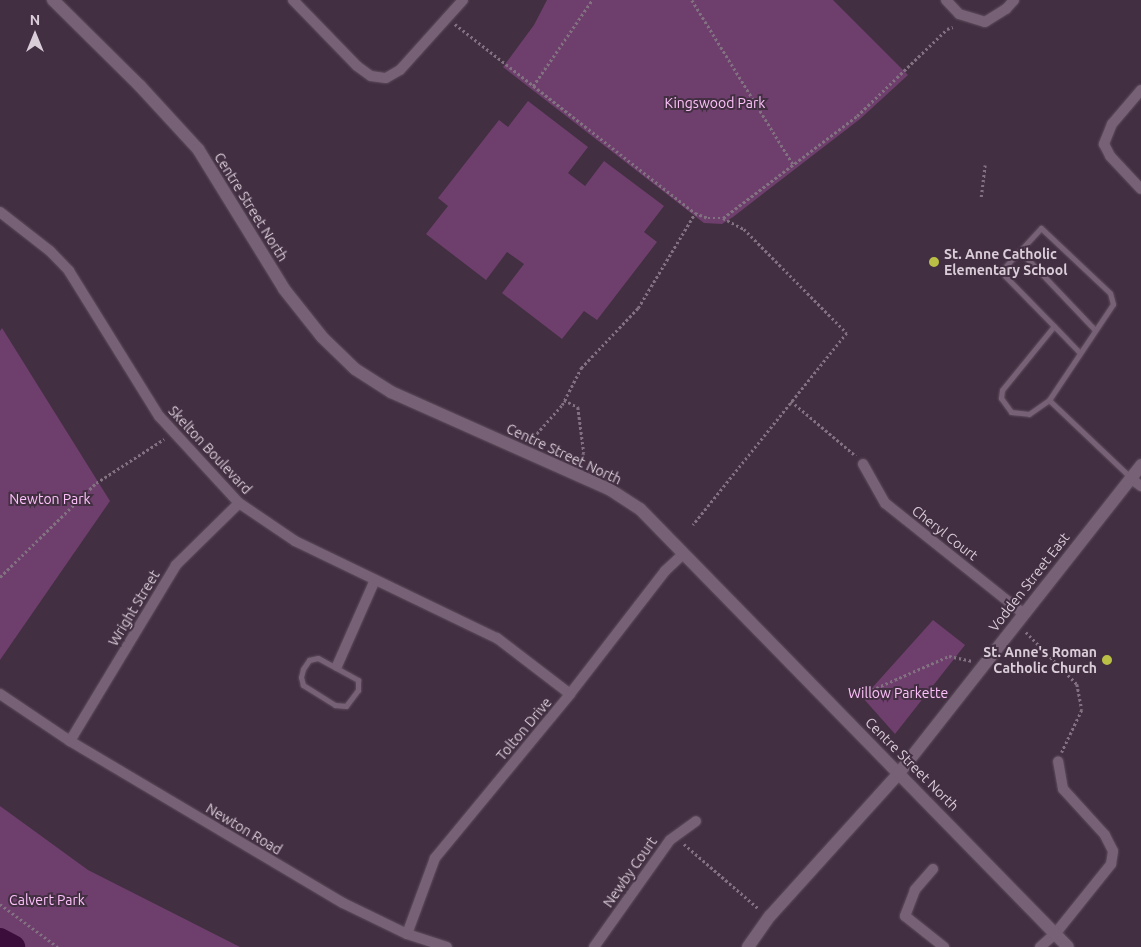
<!DOCTYPE html>
<html>
<head>
<meta charset="utf-8">
<style>
	body { margin:0 }
	#map { position:relative; width:1141px; height:947px; overflow:hidden; background:#432f42; font-family:Ubuntu,sans-serif }
	div>[style] { position:absolute }
	.green>* { inset:0; background:#6e3e6d }
	.river>* { height:24px; margin:-12px; padding:0 12px; transform-origin:12px; border-radius:12px; background:#3b0d3b }
	.path>* { height:2.5px; margin-top:-1.25px; transform-origin:0; background:repeating-linear-gradient(90deg,#827281 0 2.5px,transparent 0 5px) }
	.roads { filter:drop-shadow(0 0 1px #5e4e5d) drop-shadow(0 0 1px #5e4e5d) }
	.lane>* { height:5px; margin:-2.5px; padding:0 2.5px; transform-origin:2.5px; border-radius:2.5px; background:#776176 }
	.street>* { height:10px; margin:-5px; padding:0 5px; transform-origin:5px; border-radius:5px; background:#776176 }
	.secondary>* { height:12px; margin:-6px; padding:0 6px; transform-origin:6px; border-radius:6px; background:#776176 }
	.dots>* { width:14px; height:14px; translate:-50% -50%; box-sizing:border-box; border:2px solid #432f42; border-radius:50% }
	span { translate:-50% -50%; white-space:nowrap; text-align:center; line-height:1.15; -webkit-text-stroke:4px #432f42; paint-order:stroke }
	.park-label { font-size:14px; color:#fec2fb }
	.street-label { font-size:14px; color:#d9cdd8 }
	.poi-label { font-size:14px; color:#d9cdd8; font-weight:700 }
	.left { translate:0 -50%; text-align:left }
	.right { translate:-100% -50%; text-align:right }
	.north { position:absolute; left:10px; top:10px; width:50px; height:50px; -webkit-text-stroke:4px #432f42; paint-order:stroke; rotate:0deg; font-size:14px; font-weight:700; line-height:20px; text-align:center; color:#d9cdd8 }
	.north::after { content:''; display:block; margin:auto; width:18px; height:22px; background:#d9cdd8; clip-path:polygon(50% 0,100% 100%,50% 72%,0 100%) }
</style>
</head>
<body>
<div id="map">
	<div class="green">
		<div style="clip-path:polygon(547px 0,833px 0,908px 75px,860px 119px,733px 217px,722px 224px,704px 223px,503px 67px,534px 25px)"></div>
		<div style="clip-path:polygon(528px 101px,588px 147px,568px 173px,585px 186px,604px 161px,664px 206px,644px 232px,657px 242px,597px 320px,584px 311px,562px 339px,502px 293px,524px 264px,507px 252px,486px 280px,426px 234px,448px 206px,438px 198px,499px 120px,508px 127px)"></div>
		<div style="clip-path:polygon(2px 328px,110px 501px,0 660px,0 331px)"></div>
		<div style="clip-path:polygon(933px 620px,965px 645px,895px 734px,863px 698px)"></div>
		<div style="clip-path:polygon(0 806px,88px 870px,240px 947px,0 947px)"></div>
	</div>
	<div class="river">
		<div style="left:0;top:940px;width:15px;rotate:28deg"></div>
	</div>
	<div class="path">
		<div style="left:692px;top:0;width:193px;rotate:58.4deg"></div>
		<div style="left:455px;top:24px;width:305px;rotate:38.2deg"></div>
		<div style="left:695px;top:213px;width:14px;rotate:21deg"></div>
		<div style="left:708px;top:218px;width:15px"></div>
		<div style="left:723px;top:218px;width:24px;rotate:28deg"></div>
		<div style="left:744px;top:229px;width:146px;rotate:45.3deg"></div>
		<div style="left:847px;top:333px;width:246px;rotate:128.7deg"></div>
		<div style="left:533px;top:86px;width:104px;rotate:-55.5deg"></div>
		<div style="left:981px;top:197px;width:32px;rotate:-83deg"></div>
		<div style="left:723px;top:218px;width:168px;rotate:-37.3deg"></div>
		<div style="left:857px;top:116px;width:125px;rotate:-44deg"></div>
		<div style="left:947px;top:29px;width:6px;rotate:-18deg"></div>
		<div style="left:564px;top:400px;width:16px;rotate:27deg"></div>
		<div style="left:578px;top:407px;width:46px;rotate:82.6deg"></div>
		<div style="left:584px;top:453px;width:12px;rotate:114deg"></div>
		<div style="left:791px;top:401px;width:85px;rotate:40.2deg"></div>
		<div style="left:530px;top:441px;width:48px;rotate:-48.4deg"></div>
		<div style="left:562px;top:405px;width:42px;rotate:-62.8deg"></div>
		<div style="left:581px;top:368px;width:83px;rotate:-46.5deg"></div>
		<div style="left:638px;top:308px;width:111px;rotate:-59deg"></div>
		<div style="left:0;top:577px;width:134px;rotate:-44.4deg"></div>
		<div style="left:96px;top:483px;width:81px;rotate:-32.9deg"></div>
		<div style="left:1026px;top:632px;width:73px;rotate:45.6deg"></div>
		<div style="left:1077px;top:684px;width:26px;rotate:79deg"></div>
		<div style="left:1082px;top:710px;width:47px;rotate:115.5deg"></div>
		<div style="left:858px;top:696px;width:99px;rotate:-23.7deg"></div>
		<div style="left:949px;top:656px;width:24px;rotate:12deg"></div>
		<div style="left:684px;top:844px;width:99px;rotate:40.9deg"></div>
		<div style="left:0;top:904px;width:72px;rotate:36.6deg"></div>
	</div>
	<div class="roads">
		<div class="lane">
			<div style="left:1020px;top:251px;width:109px;rotate:46.5deg"></div>
			<div style="left:1054px;top:326px;width:82px;rotate:129.1deg"></div>
			<div style="left:1002px;top:390px;width:8px;rotate:97deg"></div>
			<div style="left:1001px;top:398px;width:17px;rotate:54deg"></div>
			<div style="left:1011px;top:412px;width:18px;rotate:6deg"></div>
			<div style="left:1029px;top:414px;width:24px;rotate:-35deg"></div>
			<div style="left:1049px;top:400px;width:115px;rotate:-56.3deg"></div>
			<div style="left:1113px;top:304px;width:11px;rotate:-105deg"></div>
			<div style="left:1110px;top:293px;width:95px;rotate:-136.7deg"></div>
			<div style="left:1041px;top:228px;width:54px;rotate:132.8deg"></div>
			<div style="left:1004px;top:268px;width:8px;rotate:83deg"></div>
			<div style="left:1005px;top:276px;width:70px;rotate:45.6deg"></div>
			<div style="left:1054px;top:326px;width:37px;rotate:46deg"></div>
			<div style="left:1049px;top:400px;width:112px;rotate:43.5deg"></div>
			<div style="left:318px;top:658px;width:46px;rotate:28.8deg"></div>
			<div style="left:358px;top:680px;width:10px;rotate:90deg"></div>
			<div style="left:358px;top:690px;width:20px;rotate:127deg"></div>
			<div style="left:346px;top:706px;width:11px;rotate:-175deg"></div>
			<div style="left:335px;top:705px;width:38px;rotate:-148deg"></div>
			<div style="left:303px;top:685px;width:8px;rotate:-104deg"></div>
			<div style="left:301px;top:677px;width:8px;rotate:-76deg"></div>
			<div style="left:303px;top:669px;width:11px;rotate:-56deg"></div>
			<div style="left:309px;top:660px;width:9px;rotate:-13deg"></div>
		</div>
		<div class="street">
			<div style="left:293px;top:0;width:92px;rotate:45.9deg"></div>
			<div style="left:357px;top:66px;width:17px;rotate:36deg"></div>
			<div style="left:371px;top:76px;width:15px;rotate:8deg"></div>
			<div style="left:386px;top:78px;width:16px;rotate:-30deg"></div>
			<div style="left:400px;top:70px;width:94px;rotate:-48deg"></div>
			<div style="left:946px;top:0;width:19px;rotate:47deg"></div>
			<div style="left:959px;top:14px;width:27px;rotate:17deg"></div>
			<div style="left:985px;top:22px;width:25px;rotate:-32deg"></div>
			<div style="left:1006px;top:9px;width:12px;rotate:-48deg"></div>
			<div style="left:1141px;top:90px;width:45px;rotate:130.5deg"></div>
			<div style="left:1112px;top:124px;width:22px;rotate:112deg"></div>
			<div style="left:1104px;top:144px;width:13px;rotate:63deg"></div>
			<div style="left:1110px;top:156px;width:45px;rotate:46.8deg"></div>
			<div style="left:0;top:212px;width:63px;rotate:38deg"></div>
			<div style="left:50px;top:251px;width:28px;rotate:46deg"></div>
			<div style="left:69px;top:271px;width:171px;rotate:58.2deg"></div>
			<div style="left:159px;top:416px;width:118px;rotate:47.4deg"></div>
			<div style="left:239px;top:503px;width:68px;rotate:34.2deg"></div>
			<div style="left:295px;top:541px;width:224px;rotate:25.7deg"></div>
			<div style="left:497px;top:638px;width:92px;rotate:37.5deg"></div>
			<div style="left:863px;top:464px;width:45px;rotate:60.6deg"></div>
			<div style="left:885px;top:503px;width:176px;rotate:38.6deg"></div>
			<div style="left:1130px;top:478px;width:14px;rotate:36deg"></div>
			<div style="left:337px;top:666px;width:94px;rotate:-66.2deg"></div>
			<div style="left:0;top:694px;width:84px;rotate:33.9deg"></div>
			<div style="left:70px;top:741px;width:317px;rotate:30.7deg"></div>
			<div style="left:343px;top:903px;width:71px;rotate:25.8deg"></div>
			<div style="left:407px;top:934px;width:42px;rotate:18deg"></div>
			<div style="left:70px;top:741px;width:205px;rotate:-58.9deg"></div>
			<div style="left:176px;top:565px;width:88px;rotate:-44.5deg"></div>
			<div style="left:933px;top:869px;width:28px;rotate:131deg"></div>
			<div style="left:915px;top:890px;width:28px;rotate:111deg"></div>
			<div style="left:905px;top:916px;width:50px;rotate:38.5deg"></div>
			<div style="left:407px;top:934px;width:81px;rotate:-69.8deg"></div>
			<div style="left:435px;top:858px;width:212px;rotate:-50.5deg"></div>
			<div style="left:570px;top:694px;width:155px;rotate:-52.3deg"></div>
			<div style="left:665px;top:571px;width:25px;rotate:-43deg"></div>
			<div style="left:594px;top:947px;width:131px;rotate:-54.6deg"></div>
			<div style="left:670px;top:840px;width:32px;rotate:-36deg"></div>
			<div style="left:1040px;top:947px;width:20px;rotate:-41deg"></div>
			<div style="left:1055px;top:934px;width:90px;rotate:-51.3deg"></div>
			<div style="left:1111px;top:864px;width:13px;rotate:-81deg"></div>
			<div style="left:1113px;top:851px;width:18px;rotate:-117deg"></div>
			<div style="left:1105px;top:835px;width:62px;rotate:-132.4deg"></div>
			<div style="left:1063px;top:789px;width:28px;rotate:-100deg"></div>
		</div>
		<div class="secondary">
			<div style="left:53px;top:0;width:122px;rotate:44.7deg"></div>
			<div style="left:140px;top:86px;width:86px;rotate:47.4deg"></div>
			<div style="left:198px;top:149px;width:164px;rotate:58.4deg"></div>
			<div style="left:284px;top:289px;width:61px;rotate:51.6deg"></div>
			<div style="left:322px;top:337px;width:46px;rotate:44.1deg"></div>
			<div style="left:355px;top:369px;width:43px;rotate:32.6deg"></div>
			<div style="left:391px;top:392px;width:239px;rotate:24deg"></div>
			<div style="left:609px;top:489px;width:37px;rotate:33deg"></div>
			<div style="left:640px;top:509px;width:612px;rotate:45.66deg"></div>
			<div style="left:748px;top:947px;width:38px;rotate:-55deg"></div>
			<div style="left:770px;top:916px;width:193px;rotate:-47.9deg"></div>
			<div style="left:899px;top:773px;width:392px;rotate:-51.8deg"></div>
		</div>
	</div>
	<div class="dots">
		<div style="left:934px;top:262px;background:#bac045"></div>
		<div style="left:1107px;top:660px;background:#bac045"></div>
	</div>
	<div class="park-label">
		<span style="left:715px;top:103px">Kingswood Park</span>
		<span style="left:50px;top:499px">Newton Park</span>
		<span style="left:898px;top:693px">Willow Parkette</span>
		<span style="left:47px;top:900px">Calvert Park</span>
	</div>
	<div class="street-label">
		<span style="left:251px;top:207px;rotate:58deg">Centre Street North</span>
		<span style="left:210px;top:450px;rotate:47deg">Skelton Boulevard</span>
		<span style="left:564px;top:454px;rotate:25deg">Centre Street North</span>
		<span style="left:945px;top:533px;rotate:38deg">Cheryl Court</span>
		<span style="left:1029px;top:582px;rotate:-52deg">Vodden Street East</span>
		<span style="left:134px;top:608px;rotate:-59deg">Wright Street</span>
		<span style="left:524px;top:729px;rotate:-50deg">Tolton Drive</span>
		<span style="left:912px;top:764px;rotate:45deg">Centre Street North</span>
		<span style="left:244px;top:829px;rotate:31deg">Newton Road</span>
		<span style="left:630px;top:872px;rotate:-55deg">Newby Court</span>
	</div>
	<div class="poi-label">
		<span class="left" style="left:944px;top:262px">St. Anne Catholic<br>Elementary School</span>
		<span class="right" style="left:1097px;top:660px">St. Anne's Roman<br>Catholic Church</span>
	</div>
	<div class="north">N</div>
</div>
</body>
</html>
